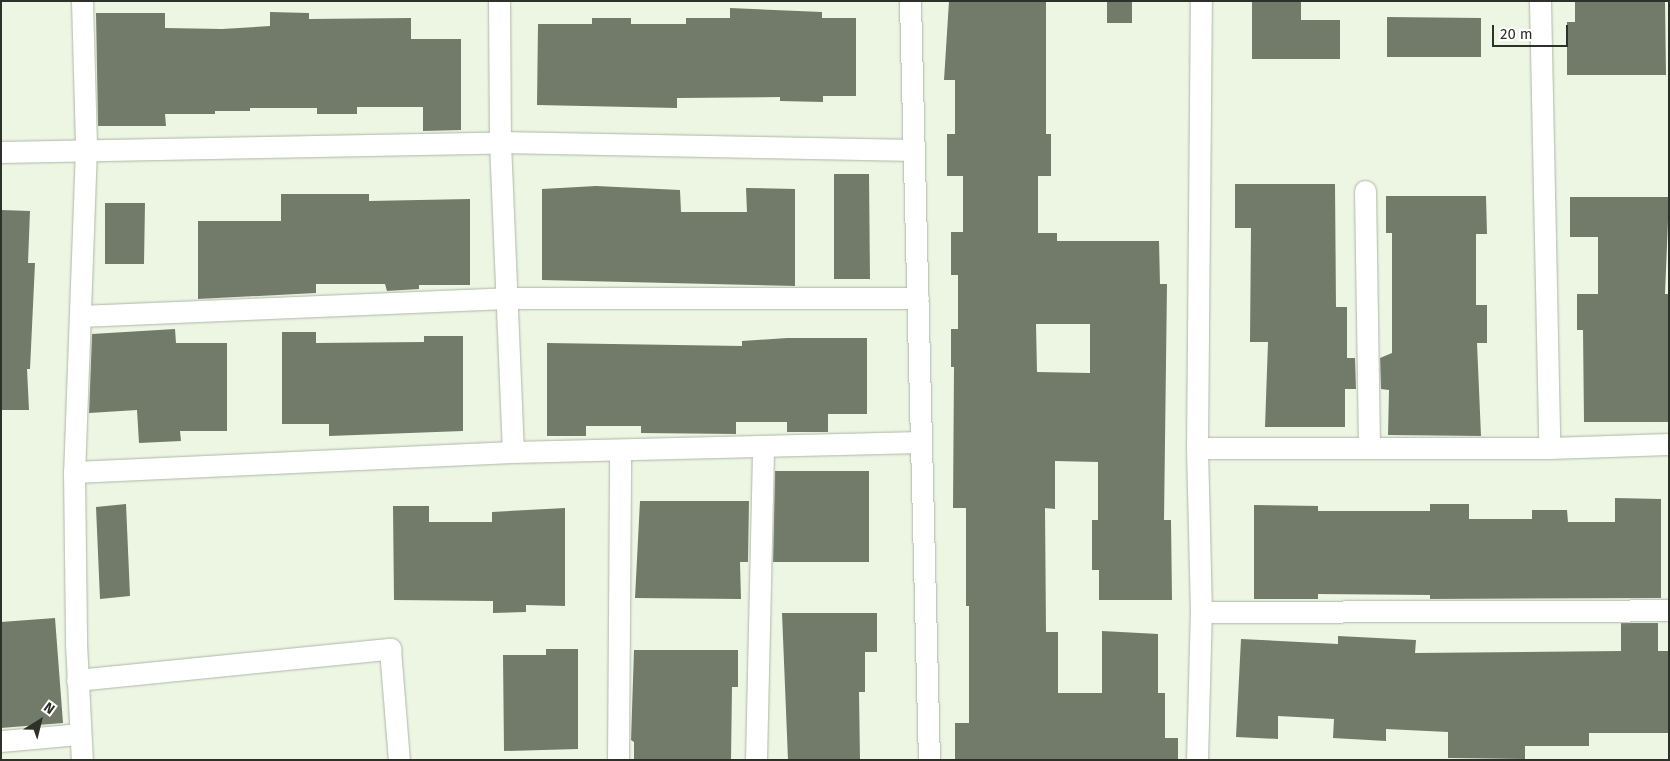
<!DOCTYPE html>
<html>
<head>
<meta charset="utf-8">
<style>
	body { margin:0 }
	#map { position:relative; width:1670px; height:761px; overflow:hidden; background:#ecf6e3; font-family:"Fira Sans",sans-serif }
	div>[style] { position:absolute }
	.building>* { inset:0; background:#727b6a }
	.roads { filter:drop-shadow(0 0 1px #aeb7a5) drop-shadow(0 0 1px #aeb7a5) }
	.minor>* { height:21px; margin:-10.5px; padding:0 10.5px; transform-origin:10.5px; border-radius:10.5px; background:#fff }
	span { translate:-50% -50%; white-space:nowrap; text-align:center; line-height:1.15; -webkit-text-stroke:4px #fff; paint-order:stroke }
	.frame { position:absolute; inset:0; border:2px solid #2d312a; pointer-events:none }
	.north { position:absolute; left:15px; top:696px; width:50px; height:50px; -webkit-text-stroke:4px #fff; paint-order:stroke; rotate:36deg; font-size:14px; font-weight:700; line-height:20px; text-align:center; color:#2d312a }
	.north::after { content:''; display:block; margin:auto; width:18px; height:22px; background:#2d312a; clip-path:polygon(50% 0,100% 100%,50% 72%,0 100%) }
	.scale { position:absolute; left:1492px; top:25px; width:76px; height:22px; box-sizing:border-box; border:2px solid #2d312a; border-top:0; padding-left:6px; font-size:15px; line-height:18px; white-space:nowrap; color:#2d312a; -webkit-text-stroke:4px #fff; paint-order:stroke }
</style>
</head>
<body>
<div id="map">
	<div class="building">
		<div style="clip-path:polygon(evenodd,949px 1px,1046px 1px,1046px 134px,1051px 134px,1051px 176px,1038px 176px,1038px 233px,1057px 233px,1057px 241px,1159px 241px,1160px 284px,1167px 284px,1164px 520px,1171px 520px,1172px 600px,1099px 600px,1099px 570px,1092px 570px,1092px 520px,1098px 520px,1098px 462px,1055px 461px,1055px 509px,1045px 508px,1046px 632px,1058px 632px,1058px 693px,1102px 693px,1102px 631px,1158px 634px,1158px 693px,1165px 693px,1165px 738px,1178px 738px,1178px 760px,955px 760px,955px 723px,969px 723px,969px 606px,966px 606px,966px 508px,953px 508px,954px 367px,951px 367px,951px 329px,958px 329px,958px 275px,951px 275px,951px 232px,963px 232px,963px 176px,947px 176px,947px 134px,955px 134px,955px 80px,944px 80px,949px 1px,1036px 324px,1090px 324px,1090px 373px,1037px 372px,1036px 324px)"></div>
		<div style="clip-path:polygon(1107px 1px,1132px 1px,1132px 23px,1107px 23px)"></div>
		<div style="clip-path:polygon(1252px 1px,1301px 1px,1301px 20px,1340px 20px,1340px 59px,1252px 59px)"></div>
		<div style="clip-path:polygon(1575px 1px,1665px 1px,1666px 75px,1567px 75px,1567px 22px,1575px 22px)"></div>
		<div style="clip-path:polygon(730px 8px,822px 12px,822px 18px,856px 18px,856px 96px,823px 96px,823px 102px,780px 101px,780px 97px,677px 98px,677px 108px,537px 105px,538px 24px,592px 24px,592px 18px,631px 18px,631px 24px,686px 24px,686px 18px,730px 18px)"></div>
		<div style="clip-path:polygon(270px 12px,309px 13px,309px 19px,411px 18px,411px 39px,461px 39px,461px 130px,423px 131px,423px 107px,357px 107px,357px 114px,317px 114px,317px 108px,250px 108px,250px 111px,215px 111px,215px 114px,165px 114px,166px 126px,98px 126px,96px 13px,165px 13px,165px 28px,222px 29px,270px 26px)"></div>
		<div style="clip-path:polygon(1387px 17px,1481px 18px,1481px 57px,1387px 57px)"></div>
		<div style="clip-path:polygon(834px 174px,869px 174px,870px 279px,834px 279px)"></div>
		<div style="clip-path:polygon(1235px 184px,1335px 184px,1336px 307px,1347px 307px,1347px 358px,1355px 358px,1356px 389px,1345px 389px,1345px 427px,1265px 427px,1268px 342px,1250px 342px,1251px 228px,1235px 228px)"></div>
		<div style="clip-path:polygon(596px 186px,680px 190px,681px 212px,747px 212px,746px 188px,795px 189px,795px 286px,542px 280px,542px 189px)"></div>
		<div style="clip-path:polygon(281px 194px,369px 194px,369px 201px,470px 199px,470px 285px,419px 285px,419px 289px,387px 291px,385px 284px,316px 284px,316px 293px,198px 299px,198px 221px,281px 221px)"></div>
		<div style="clip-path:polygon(1386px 196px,1486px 196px,1487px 234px,1476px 234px,1476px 305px,1487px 305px,1487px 343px,1477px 343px,1481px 436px,1388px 435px,1389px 390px,1381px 389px,1380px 358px,1392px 353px,1392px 233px,1386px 233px)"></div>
		<div style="clip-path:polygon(1570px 197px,1669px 197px,1665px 294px,1669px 294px,1668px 422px,1584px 422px,1583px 330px,1577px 330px,1577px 294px,1598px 294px,1598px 237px,1570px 237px)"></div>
		<div style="clip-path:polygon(105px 203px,145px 203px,144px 264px,105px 264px)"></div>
		<div style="clip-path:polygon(1px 210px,30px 211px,28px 263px,35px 263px,30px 369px,27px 369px,29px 410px,1px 410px)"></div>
		<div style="clip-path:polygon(175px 329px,176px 343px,227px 343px,227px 431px,180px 431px,181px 441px,139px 443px,137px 410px,89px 413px,92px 334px)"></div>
		<div style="clip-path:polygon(282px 332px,316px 332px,316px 343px,424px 342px,424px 336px,463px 336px,463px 431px,329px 436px,329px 424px,282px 424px)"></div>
		<div style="clip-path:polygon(787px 338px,867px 338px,867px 414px,828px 414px,828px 432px,787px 432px,787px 422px,736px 422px,736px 434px,641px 433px,641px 426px,586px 426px,586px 436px,547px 436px,547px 343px,742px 346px,742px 341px)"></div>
		<div style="clip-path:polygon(775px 471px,869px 471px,869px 562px,773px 562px)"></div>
		<div style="clip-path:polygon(1615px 498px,1661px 499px,1661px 598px,1430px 599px,1430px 595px,1318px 594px,1318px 599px,1254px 599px,1254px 505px,1318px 506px,1318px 511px,1430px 511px,1430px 504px,1469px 504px,1469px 519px,1532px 519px,1532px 510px,1567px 510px,1568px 522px,1615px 522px)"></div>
		<div style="clip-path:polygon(640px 501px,749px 501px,748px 562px,740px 562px,741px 599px,635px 598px)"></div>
		<div style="clip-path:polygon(126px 504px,130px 596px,100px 599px,96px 507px)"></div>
		<div style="clip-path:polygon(393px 506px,429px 506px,429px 522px,492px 522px,492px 512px,565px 508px,565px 606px,526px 605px,526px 612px,493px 613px,493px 601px,394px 600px)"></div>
		<div style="clip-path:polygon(782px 613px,877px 613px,877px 652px,865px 652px,865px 692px,859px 692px,860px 760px,788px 760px)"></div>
		<div style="clip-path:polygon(55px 618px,63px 723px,1px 728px,1px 622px)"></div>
		<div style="clip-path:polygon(1621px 623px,1658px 623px,1658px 651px,1669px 651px,1669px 733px,1589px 733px,1589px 746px,1525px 746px,1525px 759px,1448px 758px,1448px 732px,1386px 729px,1386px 741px,1333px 738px,1334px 719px,1278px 716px,1278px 739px,1236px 737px,1241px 639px,1338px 644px,1338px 636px,1416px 640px,1415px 653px,1621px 651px)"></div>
		<div style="clip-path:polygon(546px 649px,578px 649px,578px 749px,504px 751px,503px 655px,546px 655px)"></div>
		<div style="clip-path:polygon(634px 650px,738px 650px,738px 687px,732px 687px,731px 760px,634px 760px,634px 742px,631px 740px)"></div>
	</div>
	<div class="roads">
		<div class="minor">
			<div style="left:82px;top:1px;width:147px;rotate:88.4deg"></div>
			<div style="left:86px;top:148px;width:324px;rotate:92.1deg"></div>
			<div style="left:74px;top:472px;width:171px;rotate:89.3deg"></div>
			<div style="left:76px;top:643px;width:117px;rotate:87.1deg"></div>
			<div style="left:499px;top:1px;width:141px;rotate:89.6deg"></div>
			<div style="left:500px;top:142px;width:310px;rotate:87.6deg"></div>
			<div style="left:910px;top:1px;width:759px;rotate:88.57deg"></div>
			<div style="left:1540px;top:1px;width:447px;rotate:88.8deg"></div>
			<div style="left:1px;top:152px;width:499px;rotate:-1.1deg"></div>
			<div style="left:500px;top:142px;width:414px;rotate:1.1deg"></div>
			<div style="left:1365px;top:191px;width:257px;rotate:89.1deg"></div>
			<div style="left:80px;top:316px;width:427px;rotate:-2.4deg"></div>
			<div style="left:507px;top:298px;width:411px"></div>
			<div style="left:1197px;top:448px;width:352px"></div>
			<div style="left:1549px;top:448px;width:120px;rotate:-1.9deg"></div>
			<div style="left:74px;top:472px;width:439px;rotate:-2.6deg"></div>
			<div style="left:513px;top:452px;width:408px;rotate:-1.4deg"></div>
			<div style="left:1201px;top:612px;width:468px;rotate:-0.2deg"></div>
			<div style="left:77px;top:680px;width:315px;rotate:-5.7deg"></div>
			<div style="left:390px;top:649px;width:111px;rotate:85.4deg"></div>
			<div style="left:1px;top:741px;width:78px;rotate:-5.1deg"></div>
			<div style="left:618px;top:760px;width:308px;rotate:-89.6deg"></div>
			<div style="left:756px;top:760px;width:311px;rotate:-88.7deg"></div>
			<div style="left:1197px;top:760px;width:148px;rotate:-88.5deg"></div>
			<div style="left:1201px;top:612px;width:164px;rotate:-91.4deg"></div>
			<div style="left:1197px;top:448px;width:447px;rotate:-89.5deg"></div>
		</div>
	</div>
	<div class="frame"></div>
	<div class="north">N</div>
	<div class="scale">20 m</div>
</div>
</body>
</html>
